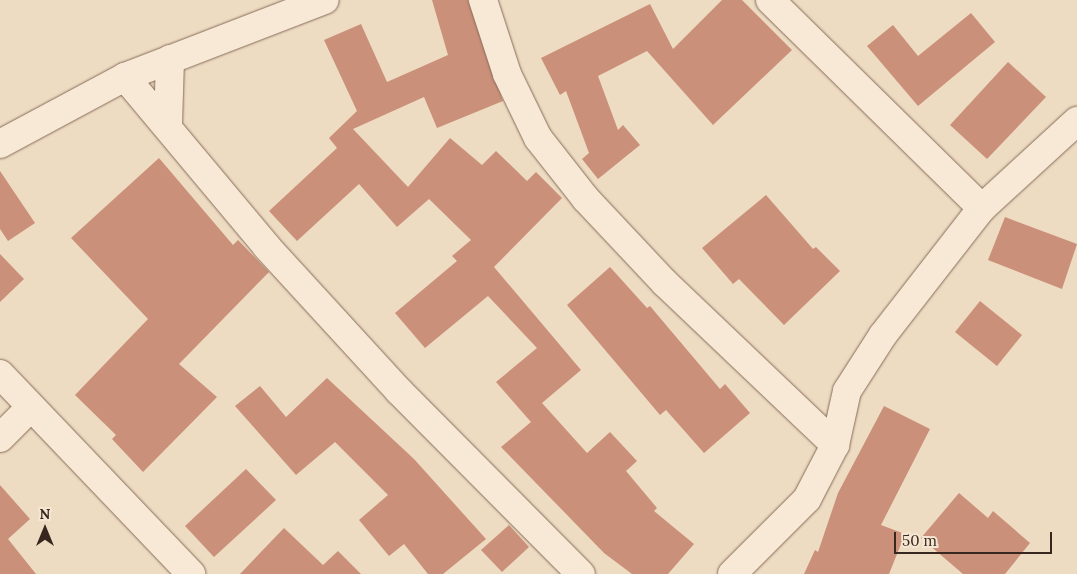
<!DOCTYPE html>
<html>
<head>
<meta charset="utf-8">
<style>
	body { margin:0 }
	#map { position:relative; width:1077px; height:574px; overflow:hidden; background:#eddbc2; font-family:Lora,serif }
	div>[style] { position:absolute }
	.building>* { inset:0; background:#cb9079 }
	.roads { filter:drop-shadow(0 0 1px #876c5a) drop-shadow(0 0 1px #876c5a) }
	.minor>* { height:28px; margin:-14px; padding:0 14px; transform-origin:14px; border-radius:14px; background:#f8e9d6 }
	span { translate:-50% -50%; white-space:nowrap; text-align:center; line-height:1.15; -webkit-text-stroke:4px #f5e6d2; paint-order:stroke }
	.north { position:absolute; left:20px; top:504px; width:50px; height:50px; -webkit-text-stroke:4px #f5e6d2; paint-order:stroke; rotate:0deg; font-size:14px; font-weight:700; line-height:20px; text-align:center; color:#37271e }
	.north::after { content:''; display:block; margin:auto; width:18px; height:22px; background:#37271e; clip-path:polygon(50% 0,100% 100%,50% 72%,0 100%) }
	.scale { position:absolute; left:894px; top:532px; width:158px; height:22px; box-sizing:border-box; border:2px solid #37271e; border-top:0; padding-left:6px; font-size:15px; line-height:18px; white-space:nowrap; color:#37271e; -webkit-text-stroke:4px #f5e6d2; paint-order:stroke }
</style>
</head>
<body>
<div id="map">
	<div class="building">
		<div style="clip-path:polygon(432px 0,468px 0,503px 101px,437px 128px,424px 97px,353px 129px,408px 187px,450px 138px,482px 165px,496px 151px,527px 181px,536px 172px,562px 198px,494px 267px,581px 370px,542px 403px,587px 453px,610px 432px,637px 461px,626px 471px,657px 508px,654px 511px,694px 544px,668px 574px,632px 574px,604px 553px,501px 447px,531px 422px,496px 382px,537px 348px,488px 296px,425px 348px,395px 313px,457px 261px,452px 256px,471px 240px,429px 199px,397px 227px,359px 184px,297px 241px,269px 211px,337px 148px,329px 138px,357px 111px,324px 40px,361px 24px,387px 82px,448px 55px)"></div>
		<div style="clip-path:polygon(722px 0,742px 0,792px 50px,713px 125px,647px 51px,598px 76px,618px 130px,623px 125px,640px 145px,598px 179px,582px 159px,589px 153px,566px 91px,560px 95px,541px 58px,650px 4px,673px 49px)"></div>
		<div style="clip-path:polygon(971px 13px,995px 42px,918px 106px,867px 46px,893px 25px,918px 56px)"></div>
		<div style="clip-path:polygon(1008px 62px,1046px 97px,987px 159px,950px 125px)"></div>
		<div style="clip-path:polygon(159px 158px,233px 245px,238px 240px,269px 272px,179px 364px,217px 397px,143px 472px,112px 439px,116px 435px,75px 395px,148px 319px,71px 238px)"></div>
		<div style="clip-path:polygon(0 171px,35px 223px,8px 241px,0 229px)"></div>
		<div style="clip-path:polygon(766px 195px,813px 249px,816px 247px,840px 271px,784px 325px,739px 279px,733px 284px,702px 248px)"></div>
		<div style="clip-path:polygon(1005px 217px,1077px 244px,1062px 289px,988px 260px)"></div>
		<div style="clip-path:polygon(0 254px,24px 279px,0 302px)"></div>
		<div style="clip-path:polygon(610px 267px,647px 308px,650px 306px,720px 389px,725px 384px,750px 413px,704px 453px,666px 410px,660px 415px,567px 305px)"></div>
		<div style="clip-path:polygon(980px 301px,1022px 335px,997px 366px,955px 332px)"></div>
		<div style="clip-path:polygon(327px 378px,414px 459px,486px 539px,443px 574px,428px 574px,404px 544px,389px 556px,359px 520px,388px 495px,335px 442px,296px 475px,235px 406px,260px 386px,286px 417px)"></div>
		<div style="clip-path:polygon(884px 406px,930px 429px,881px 525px,905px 534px,889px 574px,804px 574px,815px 550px,818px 552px,838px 493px)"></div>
		<div style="clip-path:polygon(246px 469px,276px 500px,214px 557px,185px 526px)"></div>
		<div style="clip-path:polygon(0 485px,30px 519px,8px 539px,36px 574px,0 574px)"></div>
		<div style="clip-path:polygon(959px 493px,988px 518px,993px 511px,1030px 543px,1005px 574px,963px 574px,921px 538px)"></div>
		<div style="clip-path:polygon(509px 525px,529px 547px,502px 572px,481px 550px)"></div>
		<div style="clip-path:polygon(284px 528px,323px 565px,338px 551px,361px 574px,240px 574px)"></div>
	</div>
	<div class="roads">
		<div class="minor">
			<div style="left:483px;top:0;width:78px;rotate:72deg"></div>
			<div style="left:507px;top:74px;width:71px;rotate:64.2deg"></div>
			<div style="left:538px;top:138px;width:78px;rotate:51.8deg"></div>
			<div style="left:586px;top:199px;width:115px;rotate:46.8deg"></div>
			<div style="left:665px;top:283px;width:235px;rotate:43.6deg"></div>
			<div style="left:770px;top:0;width:297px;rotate:44.5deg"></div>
			<div style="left:125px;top:77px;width:222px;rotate:50.1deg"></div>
			<div style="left:267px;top:247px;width:195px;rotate:47.5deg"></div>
			<div style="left:399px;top:391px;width:258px;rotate:45.2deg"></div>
			<div style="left:168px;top:124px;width:65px;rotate:-88.2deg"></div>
			<div style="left:0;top:144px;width:142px;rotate:-28.2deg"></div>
			<div style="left:125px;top:77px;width:214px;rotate:-21.1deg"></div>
			<div style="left:0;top:374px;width:277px;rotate:46.3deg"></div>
			<div style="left:0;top:438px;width:41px;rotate:-45deg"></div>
			<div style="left:732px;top:574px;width:106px;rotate:-45deg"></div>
			<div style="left:807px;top:499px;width:61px;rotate:-62.6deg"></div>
			<div style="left:835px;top:445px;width:55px;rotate:-77.5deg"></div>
			<div style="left:847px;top:391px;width:67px;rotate:-57.3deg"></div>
			<div style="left:883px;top:335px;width:161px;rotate:-52.1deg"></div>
			<div style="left:982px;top:208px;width:129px;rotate:-42.5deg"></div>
		</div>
	</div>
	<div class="north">N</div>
	<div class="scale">50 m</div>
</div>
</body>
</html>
